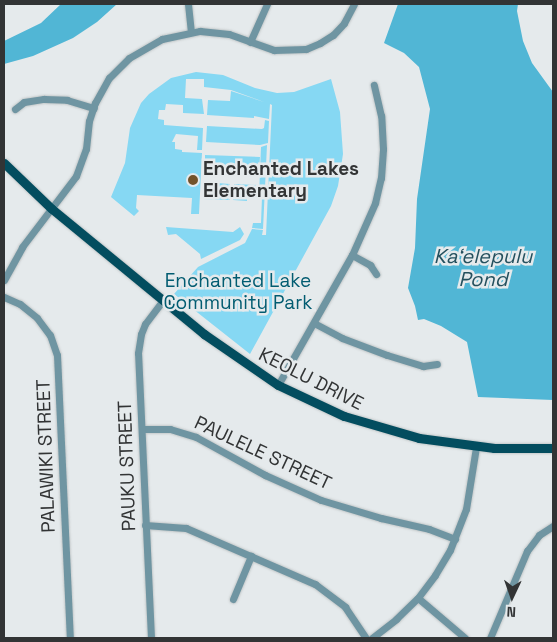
<!DOCTYPE html>
<html>
<head>
<meta charset="utf-8">
<style>
	body { margin:0 }
	#map { position:relative; width:557px; height:642px; overflow:hidden; background:#e5eaec; font-family:"Space Grotesk",sans-serif }
	div>[style] { position:absolute }
	.green>* { inset:0; background:#86d8f3 }
	.water>* { inset:0; background:#51b6d5 }
	.roads { filter:drop-shadow(0 0 1px #c1c6c7) drop-shadow(0 0 1px #c1c6c7) }
	.minor>* { height:7px; margin:-3.5px; padding:0 3.5px; transform-origin:3.5px; border-radius:3.5px; background:#6f95a2 }
	.major>* { height:9px; margin:-4.5px; padding:0 4.5px; transform-origin:4.5px; border-radius:4.5px; background:#034d5f }
	.dots>* { width:14px; height:14px; translate:-50% -50%; box-sizing:border-box; border:2px solid #e5eaec; border-radius:50% }
	span { translate:-50% -50%; white-space:nowrap; text-align:center; line-height:1.15; -webkit-text-stroke:5px #e5eaec; paint-order:stroke }
	.poi-label { font-size:19px; color:#323435; font-weight:700 }
	.left { translate:0 -50%; text-align:left }
	.park-label { font-size:19px; color:#025c71 }
	.street-label { font-size:19px; color:#323435 }
	.water-label { font-size:20px; color:#24505e; font-style:italic }
	.frame { position:absolute; inset:0; border:5px solid #323435; pointer-events:none }
	.north { position:absolute; left:487px; top:572px; width:50px; height:50px; -webkit-text-stroke:4px #e5eaec; paint-order:stroke; rotate:183deg; font-size:14px; font-weight:700; line-height:20px; text-align:center; color:#323435 }
	.north::after { content:''; display:block; margin:auto; width:18px; height:22px; background:#323435; clip-path:polygon(50% 0,100% 100%,50% 72%,0 100%) }
</style>
</head>
<body>
<div id="map">
	<div class="green">
		<div style="clip-path:polygon(196px 72px,223px 75px,255px 88px,277px 93px,294px 92px,331px 79px,340px 112px,343px 154px,338px 186px,331px 206px,250px 354px,174px 294px,198px 267px,245px 243px,252px 229px,263px 230px,262px 235px,266px 235px,272px 105px,270px 104px,269px 119px,254px 116px,254px 118px,207px 115px,208px 100px,230px 101px,231px 91px,264px 102px,231px 90px,204px 87px,204px 79px,186px 79px,185px 98px,202px 99px,204px 114px,183px 113px,183px 105px,166px 104px,165px 110px,159px 110px,158px 119px,164px 120px,164px 125px,203px 128px,202px 150px,197px 150px,198px 136px,176px 134px,172px 142px,175px 142px,175px 149px,182px 150px,182px 152px,202px 153px,199px 214px,191px 214px,192px 198px,137px 195px,136px 208px,139px 211px,134px 216px,111px 197px,125px 163px,130px 128px,141px 103px,149px 94px,171px 78px)"></div>
		<div style="clip-path:polygon(265px 120px,269px 121px,268px 143px,260px 145px,206px 142px,207px 126px,262px 129px,264px 128px)"></div>
		<div style="clip-path:polygon(267px 145px,263px 229px,252px 228px,253px 223px,261px 223px,262px 197px,259px 196px,261px 147px)"></div>
		<div style="clip-path:polygon(205px 155px,260px 157px,259px 169px,243px 168px,242px 173px,205px 171px)"></div>
		<div style="clip-path:polygon(204px 182px,230px 184px,230px 200px,203px 199px)"></div>
		<div style="clip-path:polygon(234px 184px,258px 185px,257px 196px,247px 196px,247px 201px,233px 200px)"></div>
		<div style="clip-path:polygon(166px 227px,233px 232px,240px 227px,244px 234px,240px 240px,201px 259px,200px 254px,176px 234px,168px 235px)"></div>
	</div>
	<div class="water">
		<div style="clip-path:polygon(61px 4px,117px 4px,97px 22px,73px 38px,33px 56px,4px 64px,4px 41px,41px 23px)"></div>
		<div style="clip-path:polygon(398px 4px,518px 4px,517px 11px,523px 41px,532px 63px,553px 92px,553px 400px,478px 397px,467px 342px,441px 326px,424px 319px,418px 320px,415px 306px,408px 288px,415px 248px,417px 199px,430px 109px,419px 67px,404px 53px,384px 43px)"></div>
	</div>
	<div class="roads">
		<div class="minor">
			<div style="left:188px;top:4px;width:28px;rotate:84deg"></div>
			<div style="left:250px;top:42px;width:42px;rotate:-65.9deg"></div>
			<div style="left:15px;top:109px;width:11px;rotate:-38deg"></div>
			<div style="left:24px;top:102px;width:20px;rotate:-9deg"></div>
			<div style="left:44px;top:99px;width:23px;rotate:2deg"></div>
			<div style="left:67px;top:100px;width:28px;rotate:17deg"></div>
			<div style="left:352px;top:255px;width:21px;rotate:29deg"></div>
			<div style="left:370px;top:265px;width:11px;rotate:56deg"></div>
			<div style="left:4px;top:280px;width:38px;rotate:-61deg"></div>
			<div style="left:22px;top:247px;width:89px;rotate:-52.7deg"></div>
			<div style="left:76px;top:176px;width:29px;rotate:-70deg"></div>
			<div style="left:86px;top:149px;width:28px;rotate:-84deg"></div>
			<div style="left:89px;top:121px;width:19px;rotate:-72deg"></div>
			<div style="left:95px;top:103px;width:29px;rotate:-61deg"></div>
			<div style="left:109px;top:78px;width:28px;rotate:-45deg"></div>
			<div style="left:129px;top:58px;width:38px;rotate:-30deg"></div>
			<div style="left:162px;top:39px;width:39px;rotate:-12deg"></div>
			<div style="left:200px;top:31px;width:29px;rotate:6deg"></div>
			<div style="left:229px;top:34px;width:48px;rotate:19.6deg"></div>
			<div style="left:274px;top:50px;width:32px;rotate:-2deg"></div>
			<div style="left:306px;top:49px;width:15px;rotate:-23deg"></div>
			<div style="left:320px;top:43px;width:15px;rotate:-32deg"></div>
			<div style="left:333px;top:35px;width:16px;rotate:-47deg"></div>
			<div style="left:344px;top:23px;width:21px;rotate:-62deg"></div>
			<div style="left:4px;top:297px;width:17px;rotate:24deg"></div>
			<div style="left:20px;top:304px;width:22px;rotate:39deg"></div>
			<div style="left:37px;top:318px;width:21px;rotate:53deg"></div>
			<div style="left:50px;top:335px;width:21px;rotate:71deg"></div>
			<div style="left:57px;top:355px;width:283px;rotate:87.4deg"></div>
			<div style="left:314px;top:323px;width:32px;rotate:28deg"></div>
			<div style="left:342px;top:338px;width:48px;rotate:20.7deg"></div>
			<div style="left:387px;top:355px;width:38px;rotate:17deg"></div>
			<div style="left:423px;top:366px;width:14px;rotate:-8deg"></div>
			<div style="left:278px;top:385px;width:150px;rotate:-60.4deg"></div>
			<div style="left:352px;top:255px;width:57px;rotate:-66.1deg"></div>
			<div style="left:375px;top:203px;width:26px;rotate:-77deg"></div>
			<div style="left:381px;top:178px;width:29px;rotate:-86deg"></div>
			<div style="left:383px;top:149px;width:33px;rotate:-93deg"></div>
			<div style="left:381px;top:116px;width:32px;rotate:-103deg"></div>
			<div style="left:142px;top:429px;width:28px"></div>
			<div style="left:170px;top:429px;width:27px;rotate:17deg"></div>
			<div style="left:196px;top:437px;width:79px;rotate:28.8deg"></div>
			<div style="left:265px;top:475px;width:61px;rotate:24.1deg"></div>
			<div style="left:321px;top:500px;width:63px;rotate:16.7deg"></div>
			<div style="left:381px;top:518px;width:49px;rotate:12.9deg"></div>
			<div style="left:429px;top:529px;width:28px;rotate:21deg"></div>
			<div style="left:145px;top:525px;width:41px;rotate:4.2deg"></div>
			<div style="left:186px;top:528px;width:141px;rotate:23.5deg"></div>
			<div style="left:315px;top:584px;width:38px;rotate:37deg"></div>
			<div style="left:345px;top:607px;width:37px;rotate:56deg"></div>
			<div style="left:418px;top:598px;width:62px;rotate:40.4deg"></div>
			<div style="left:233px;top:599px;width:47px;rotate:-67.3deg"></div>
			<div style="left:151px;top:638px;width:285px;rotate:-92.6deg"></div>
			<div style="left:138px;top:353px;width:19px;rotate:-81deg"></div>
			<div style="left:141px;top:334px;width:11px;rotate:-68deg"></div>
			<div style="left:145px;top:324px;width:30px;rotate:-53deg"></div>
			<div style="left:372px;top:638px;width:31px;rotate:-38deg"></div>
			<div style="left:396px;top:619px;width:29px;rotate:-44deg"></div>
			<div style="left:417px;top:599px;width:30px;rotate:-53deg"></div>
			<div style="left:435px;top:575px;width:29px;rotate:-59deg"></div>
			<div style="left:450px;top:550px;width:44px;rotate:-68.7deg"></div>
			<div style="left:466px;top:509px;width:63px;rotate:-80.8deg"></div>
			<div style="left:490px;top:638px;width:95px;rotate:-67deg"></div>
			<div style="left:527px;top:551px;width:20px;rotate:-53deg"></div>
			<div style="left:539px;top:535px;width:17px;rotate:-33deg"></div>
		</div>
		<div class="major">
			<div style="left:4px;top:163px;width:66px;rotate:43.8deg"></div>
			<div style="left:52px;top:209px;width:197px;rotate:39.4deg"></div>
			<div style="left:204px;top:334px;width:90px;rotate:34.6deg"></div>
			<div style="left:278px;top:385px;width:73px;rotate:25.2deg"></div>
			<div style="left:344px;top:416px;width:78px;rotate:16.3deg"></div>
			<div style="left:419px;top:438px;width:76px;rotate:7.6deg"></div>
			<div style="left:494px;top:448px;width:59px"></div>
		</div>
	</div>
	<div class="dots">
		<div style="left:193px;top:180px;background:#735229"></div>
	</div>
	<div class="poi-label">
		<span class="left" style="left:203px;top:180px">Enchanted Lakes<br>Elementary</span>
	</div>
	<div class="park-label">
		<span style="left:238px;top:292px">Enchanted Lake<br>Community Park</span>
	</div>
	<div class="street-label">
		<span style="left:311px;top:379px;rotate:27deg">KEOLU DRIVE</span>
		<span style="left:263px;top:453px;rotate:25deg">PAULELE STREET</span>
		<span style="left:46px;top:456px;rotate:-92deg">PALAWIKI STREET</span>
		<span style="left:127px;top:466px;rotate:-92deg">PAUKU STREET</span>
	</div>
	<div class="water-label">
		<span style="left:483px;top:268px">Kaʻelepulu<br>Pond</span>
	</div>
	<div class="frame"></div>
	<div class="north">N</div>
</div>
</body>
</html>
